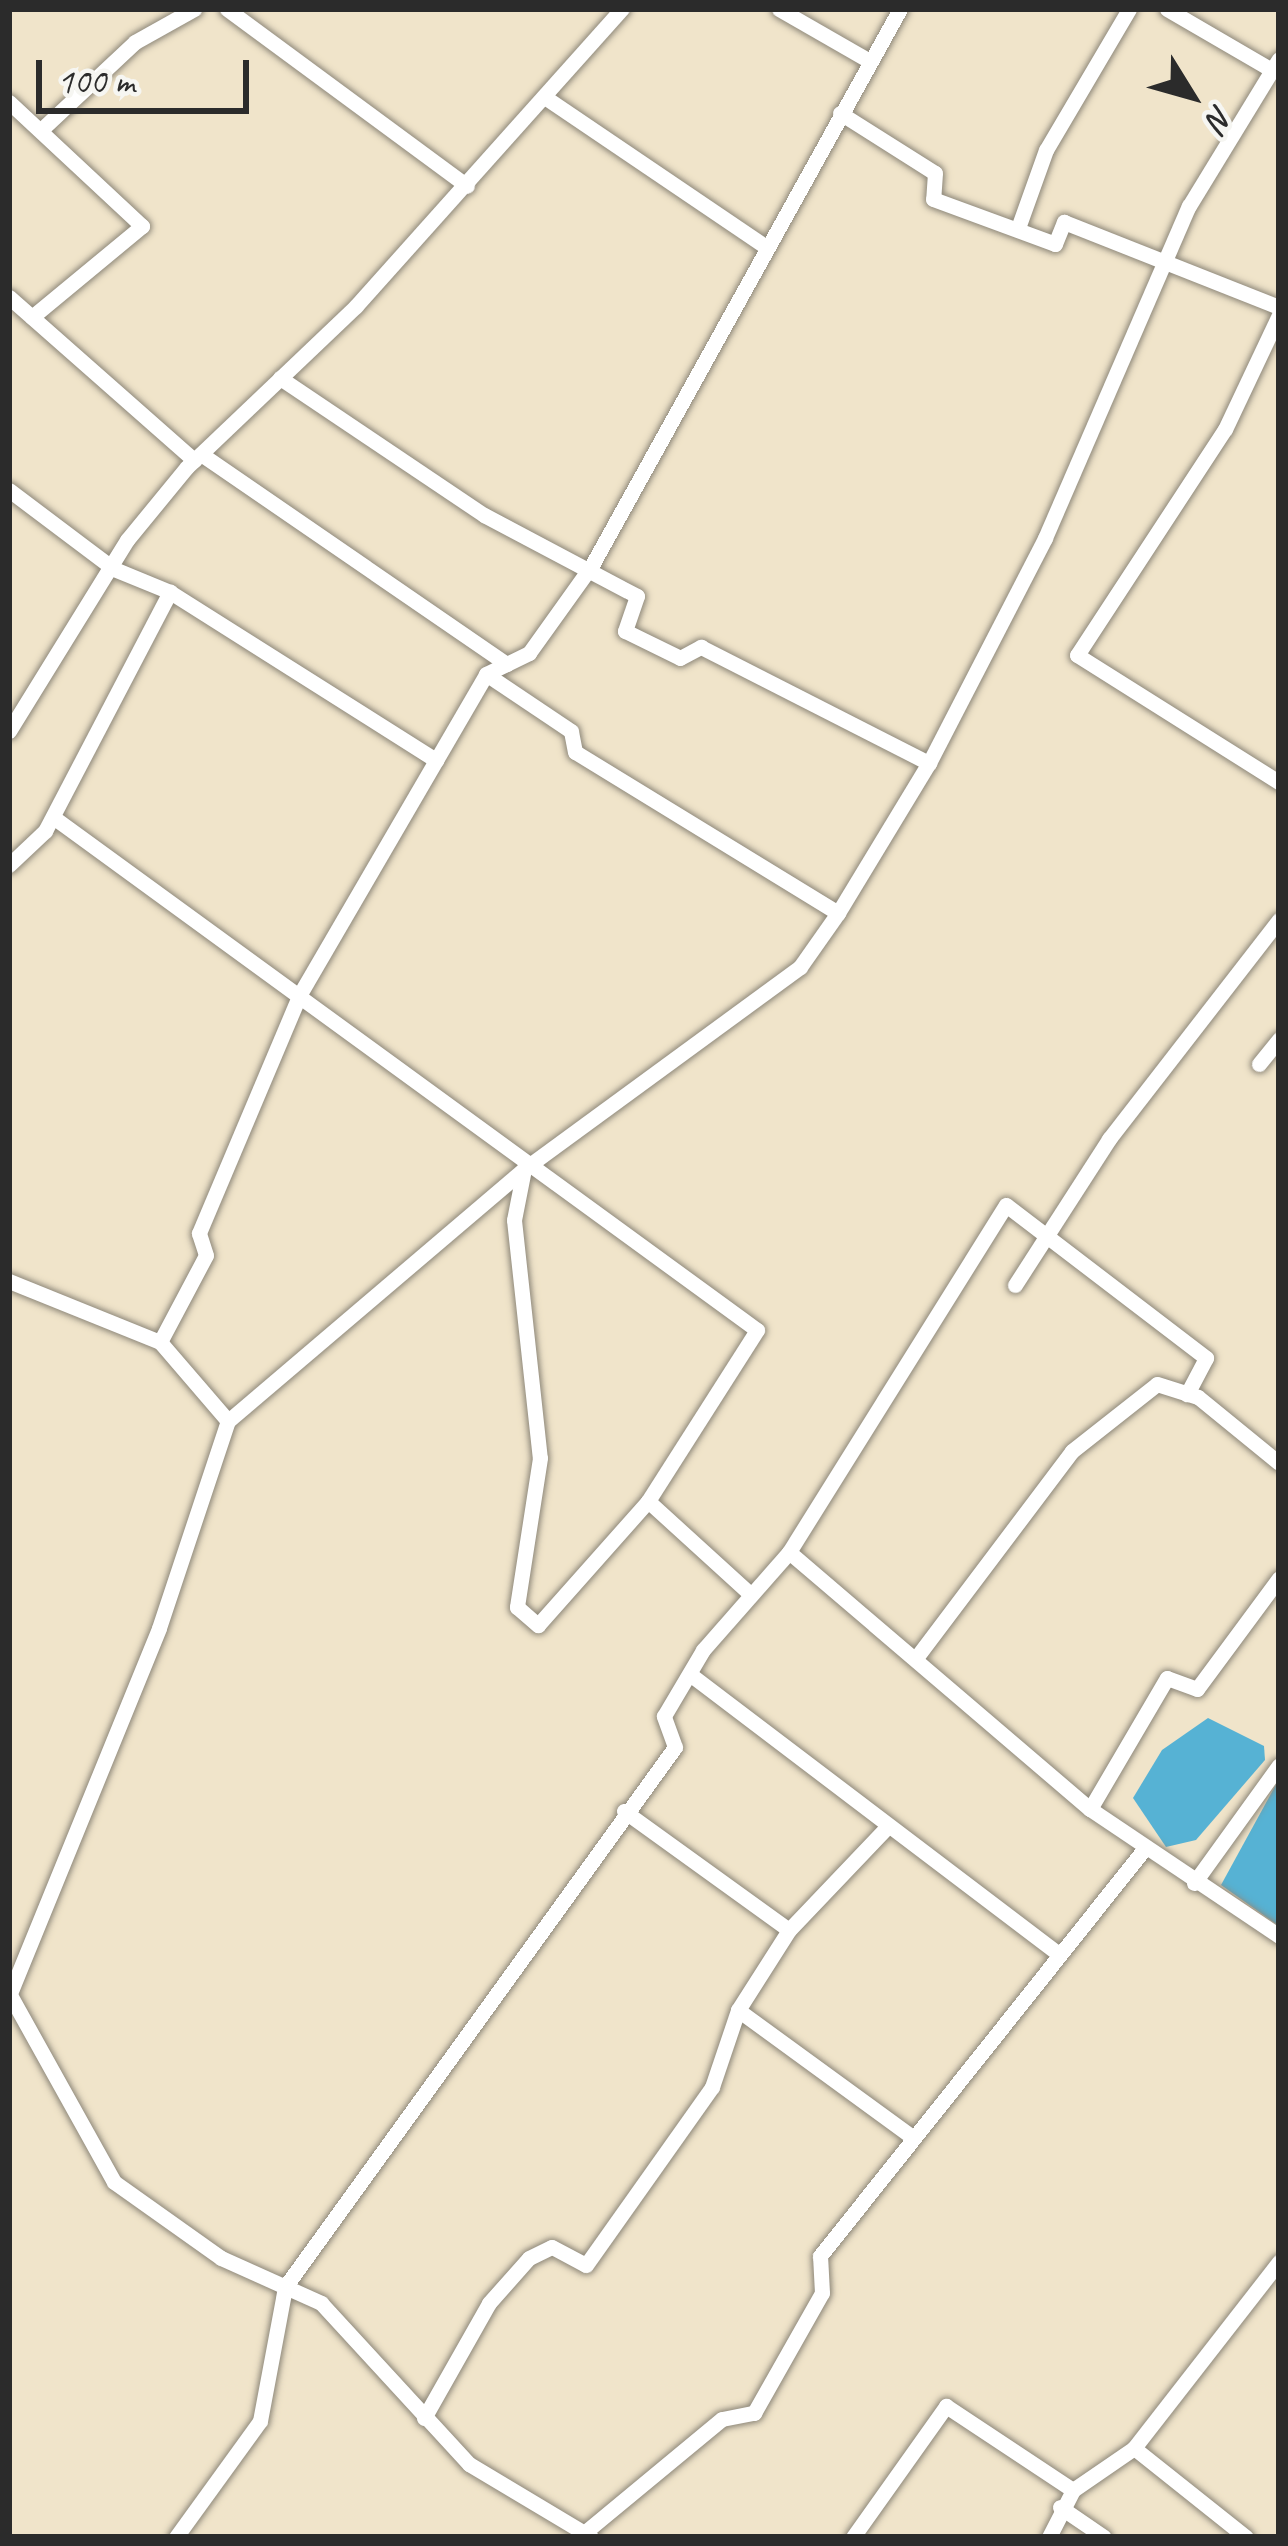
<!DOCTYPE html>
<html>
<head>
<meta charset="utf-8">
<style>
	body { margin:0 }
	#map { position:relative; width:1288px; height:2546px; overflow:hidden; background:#f0e4ca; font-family:Caveat,sans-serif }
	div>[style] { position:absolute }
	.water>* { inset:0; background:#56b2d4 }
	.roads { filter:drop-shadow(0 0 3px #8e887a) drop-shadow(0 0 3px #8e887a) }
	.minor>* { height:15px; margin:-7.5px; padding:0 7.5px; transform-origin:7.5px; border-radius:7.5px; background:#fff }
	span { translate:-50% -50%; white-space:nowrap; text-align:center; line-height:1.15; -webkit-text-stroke:9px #f6f6f2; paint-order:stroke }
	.frame { position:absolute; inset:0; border:12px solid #2b2b2b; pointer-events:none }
	.north { position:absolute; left:1132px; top:36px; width:120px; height:120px; -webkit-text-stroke:9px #f6f6f2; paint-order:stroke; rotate:127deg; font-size:33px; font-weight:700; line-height:48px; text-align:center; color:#2b2b2b }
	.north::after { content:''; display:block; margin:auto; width:42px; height:54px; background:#2b2b2b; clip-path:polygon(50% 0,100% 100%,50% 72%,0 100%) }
	.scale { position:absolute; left:36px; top:60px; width:213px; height:54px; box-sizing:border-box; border:6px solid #2b2b2b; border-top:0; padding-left:15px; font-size:36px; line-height:42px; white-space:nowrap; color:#2b2b2b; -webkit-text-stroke:9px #f6f6f2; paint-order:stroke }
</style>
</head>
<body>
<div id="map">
	<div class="water">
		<div style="clip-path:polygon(1208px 1718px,1264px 1746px,1265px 1760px,1196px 1840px,1166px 1847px,1133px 1798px,1162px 1750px)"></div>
		<div style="clip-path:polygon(1279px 1779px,1279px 1926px,1221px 1885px)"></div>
	</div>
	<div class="roads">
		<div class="minor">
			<div style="left:227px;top:9px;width:298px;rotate:36.4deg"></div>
			<div style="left:779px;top:9px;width:100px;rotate:29.9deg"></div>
			<div style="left:1167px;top:9px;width:121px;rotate:30.2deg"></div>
			<div style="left:1272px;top:70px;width:13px;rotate:-58deg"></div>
			<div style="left:546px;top:98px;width:261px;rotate:34.1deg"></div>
			<div style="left:9px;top:102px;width:182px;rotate:43deg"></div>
			<div style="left:142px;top:226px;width:143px;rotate:140.4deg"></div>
			<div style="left:840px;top:113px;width:112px;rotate:32.3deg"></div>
			<div style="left:935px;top:173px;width:26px;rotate:94deg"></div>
			<div style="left:933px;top:199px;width:130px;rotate:20.2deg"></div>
			<div style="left:1055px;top:244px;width:24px;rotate:-68deg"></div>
			<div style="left:1064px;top:222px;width:231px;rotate:21.6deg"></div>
			<div style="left:42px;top:129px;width:127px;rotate:-43.1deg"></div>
			<div style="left:135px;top:42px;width:68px;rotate:-29.2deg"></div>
			<div style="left:1018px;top:228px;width:83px;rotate:-70.3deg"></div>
			<div style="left:1046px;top:150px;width:164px;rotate:-59.5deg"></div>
			<div style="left:9px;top:297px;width:247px;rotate:41.4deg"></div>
			<div style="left:1279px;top:315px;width:126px;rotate:115.3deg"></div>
			<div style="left:1225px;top:429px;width:270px;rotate:123.2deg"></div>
			<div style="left:1077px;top:655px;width:239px;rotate:32.2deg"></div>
			<div style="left:280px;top:378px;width:246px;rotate:33.9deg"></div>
			<div style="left:484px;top:515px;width:173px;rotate:27.9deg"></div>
			<div style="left:637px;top:596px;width:37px;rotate:109deg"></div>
			<div style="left:625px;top:631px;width:61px;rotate:26.1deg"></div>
			<div style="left:680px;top:658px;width:24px;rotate:-28deg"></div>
			<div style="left:701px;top:647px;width:256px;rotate:27deg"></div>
			<div style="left:929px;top:763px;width:253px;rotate:-62.7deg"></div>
			<div style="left:1045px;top:538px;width:362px;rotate:-66.6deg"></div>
			<div style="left:1189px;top:206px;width:159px;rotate:-58.6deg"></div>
			<div style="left:201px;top:454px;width:371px;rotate:34.5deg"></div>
			<div style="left:9px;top:490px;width:131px;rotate:37deg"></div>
			<div style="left:114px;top:569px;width:61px;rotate:22.3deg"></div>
			<div style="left:170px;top:592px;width:315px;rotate:32.3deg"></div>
			<div style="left:9px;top:731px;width:225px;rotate:-58.3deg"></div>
			<div style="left:127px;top:540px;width:94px;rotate:-50.6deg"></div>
			<div style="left:187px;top:467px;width:233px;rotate:-43.6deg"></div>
			<div style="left:356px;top:306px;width:399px;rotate:-48.2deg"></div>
			<div style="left:53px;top:817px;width:871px;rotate:36.08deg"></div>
			<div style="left:757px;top:1330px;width:203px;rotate:122.5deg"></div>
			<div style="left:9px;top:865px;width:50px;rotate:-43.4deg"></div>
			<div style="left:45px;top:831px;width:270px;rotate:-62.4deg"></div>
			<div style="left:838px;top:913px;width:175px;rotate:-58.8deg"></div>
			<div style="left:1259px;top:1064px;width:32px;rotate:-51deg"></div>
			<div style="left:524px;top:1169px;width:52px;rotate:101.1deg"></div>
			<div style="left:514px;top:1220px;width:239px;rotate:83.8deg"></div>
			<div style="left:540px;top:1458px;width:151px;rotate:98.8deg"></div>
			<div style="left:517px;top:1607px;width:28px;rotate:41deg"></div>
			<div style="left:538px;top:1625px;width:166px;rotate:-48.4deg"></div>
			<div style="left:648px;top:1501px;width:137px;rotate:42.3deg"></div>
			<div style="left:9px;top:1281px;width:163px;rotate:22deg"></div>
			<div style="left:1015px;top:1285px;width:174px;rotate:-57.2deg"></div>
			<div style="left:1109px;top:1139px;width:277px;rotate:-52.2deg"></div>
			<div style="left:228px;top:1421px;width:389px;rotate:-40.4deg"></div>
			<div style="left:524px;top:1169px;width:342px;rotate:-36.2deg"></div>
			<div style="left:800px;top:967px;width:66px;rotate:-54.9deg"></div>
			<div style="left:838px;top:913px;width:308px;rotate:-148.5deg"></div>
			<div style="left:575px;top:752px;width:21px;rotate:-101deg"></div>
			<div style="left:571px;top:731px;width:102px;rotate:-146.2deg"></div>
			<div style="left:789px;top:1552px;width:396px;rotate:40.5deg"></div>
			<div style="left:1090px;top:1809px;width:228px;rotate:33.9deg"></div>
			<div style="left:919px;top:1654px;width:254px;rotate:-53deg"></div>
			<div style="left:1072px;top:1451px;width:108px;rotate:-38.2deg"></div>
			<div style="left:1157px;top:1384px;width:43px;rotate:17.6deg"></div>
			<div style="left:1198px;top:1397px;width:104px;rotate:39.2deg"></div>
			<div style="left:691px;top:1675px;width:462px;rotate:37.2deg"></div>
			<div style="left:1090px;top:1809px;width:152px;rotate:-59.6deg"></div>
			<div style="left:1167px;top:1678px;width:32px;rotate:20deg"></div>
			<div style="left:1197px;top:1689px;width:138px;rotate:-53.5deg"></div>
			<div style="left:624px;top:1811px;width:203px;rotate:35.8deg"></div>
			<div style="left:789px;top:1930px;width:95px;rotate:122.5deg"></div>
			<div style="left:738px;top:2010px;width:215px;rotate:36.1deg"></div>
			<div style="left:1194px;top:1883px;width:145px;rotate:-54.2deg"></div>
			<div style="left:789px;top:1930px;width:144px;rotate:-46.4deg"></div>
			<div style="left:10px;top:1995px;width:214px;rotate:60.9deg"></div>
			<div style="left:114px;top:2182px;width:131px;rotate:35.4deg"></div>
			<div style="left:221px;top:2258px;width:110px;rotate:24.2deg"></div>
			<div style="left:321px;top:2303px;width:219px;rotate:47.4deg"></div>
			<div style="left:469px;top:2464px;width:142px;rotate:30.9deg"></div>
			<div style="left:9px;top:1996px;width:397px;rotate:-67.8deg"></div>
			<div style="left:159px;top:1628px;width:218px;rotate:-71.6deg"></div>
			<div style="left:228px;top:1421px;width:104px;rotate:-130.7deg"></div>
			<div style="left:160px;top:1342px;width:98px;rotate:-62.1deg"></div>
			<div style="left:206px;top:1255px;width:23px;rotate:-108deg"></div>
			<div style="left:199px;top:1233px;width:259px;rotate:-67.1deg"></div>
			<div style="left:300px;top:994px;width:370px;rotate:-59.8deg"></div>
			<div style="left:486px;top:674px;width:48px;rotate:-26deg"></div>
			<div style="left:529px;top:653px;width:108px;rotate:-54.4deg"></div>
			<div style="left:592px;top:565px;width:636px;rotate:-61.02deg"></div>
			<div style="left:424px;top:2418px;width:132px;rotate:-60.5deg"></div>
			<div style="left:489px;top:2303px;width:60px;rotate:-48.4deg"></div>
			<div style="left:529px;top:2258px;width:25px;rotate:-26deg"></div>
			<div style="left:552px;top:2247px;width:38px;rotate:28deg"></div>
			<div style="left:586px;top:2265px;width:218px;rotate:-54.7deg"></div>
			<div style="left:712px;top:2087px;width:81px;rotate:-71.3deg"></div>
			<div style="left:1134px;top:2448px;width:143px;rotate:38.5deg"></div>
			<div style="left:1060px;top:2507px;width:53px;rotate:34.3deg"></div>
			<div style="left:584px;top:2533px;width:179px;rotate:-39.6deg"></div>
			<div style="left:722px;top:2419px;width:33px;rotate:-11deg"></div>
			<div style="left:754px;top:2413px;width:138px;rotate:-60.5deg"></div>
			<div style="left:822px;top:2293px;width:37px;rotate:-93deg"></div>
			<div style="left:820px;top:2256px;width:522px;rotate:-51.46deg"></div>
			<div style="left:176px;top:2537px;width:143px;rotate:-54.1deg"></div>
			<div style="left:260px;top:2421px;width:136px;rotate:-79.4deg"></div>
			<div style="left:285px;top:2287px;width:666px;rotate:-54.16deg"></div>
			<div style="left:675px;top:1747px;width:33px;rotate:-110deg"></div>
			<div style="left:664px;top:1716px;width:77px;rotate:-59.4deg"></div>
			<div style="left:703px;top:1650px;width:130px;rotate:-48.7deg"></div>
			<div style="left:789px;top:1552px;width:409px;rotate:-58deg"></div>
			<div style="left:1006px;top:1205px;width:252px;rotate:37.4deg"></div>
			<div style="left:1206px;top:1358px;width:41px;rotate:117.8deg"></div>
			<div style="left:853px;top:2537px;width:161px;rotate:-54.6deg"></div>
			<div style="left:946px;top:2406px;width:152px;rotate:33.5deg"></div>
			<div style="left:1049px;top:2537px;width:53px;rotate:-62.9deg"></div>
			<div style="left:1073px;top:2490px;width:74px;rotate:-34.5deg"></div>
			<div style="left:1134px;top:2448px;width:236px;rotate:-52.1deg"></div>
		</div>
	</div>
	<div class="frame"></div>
	<div class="north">N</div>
	<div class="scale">100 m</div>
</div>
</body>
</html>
